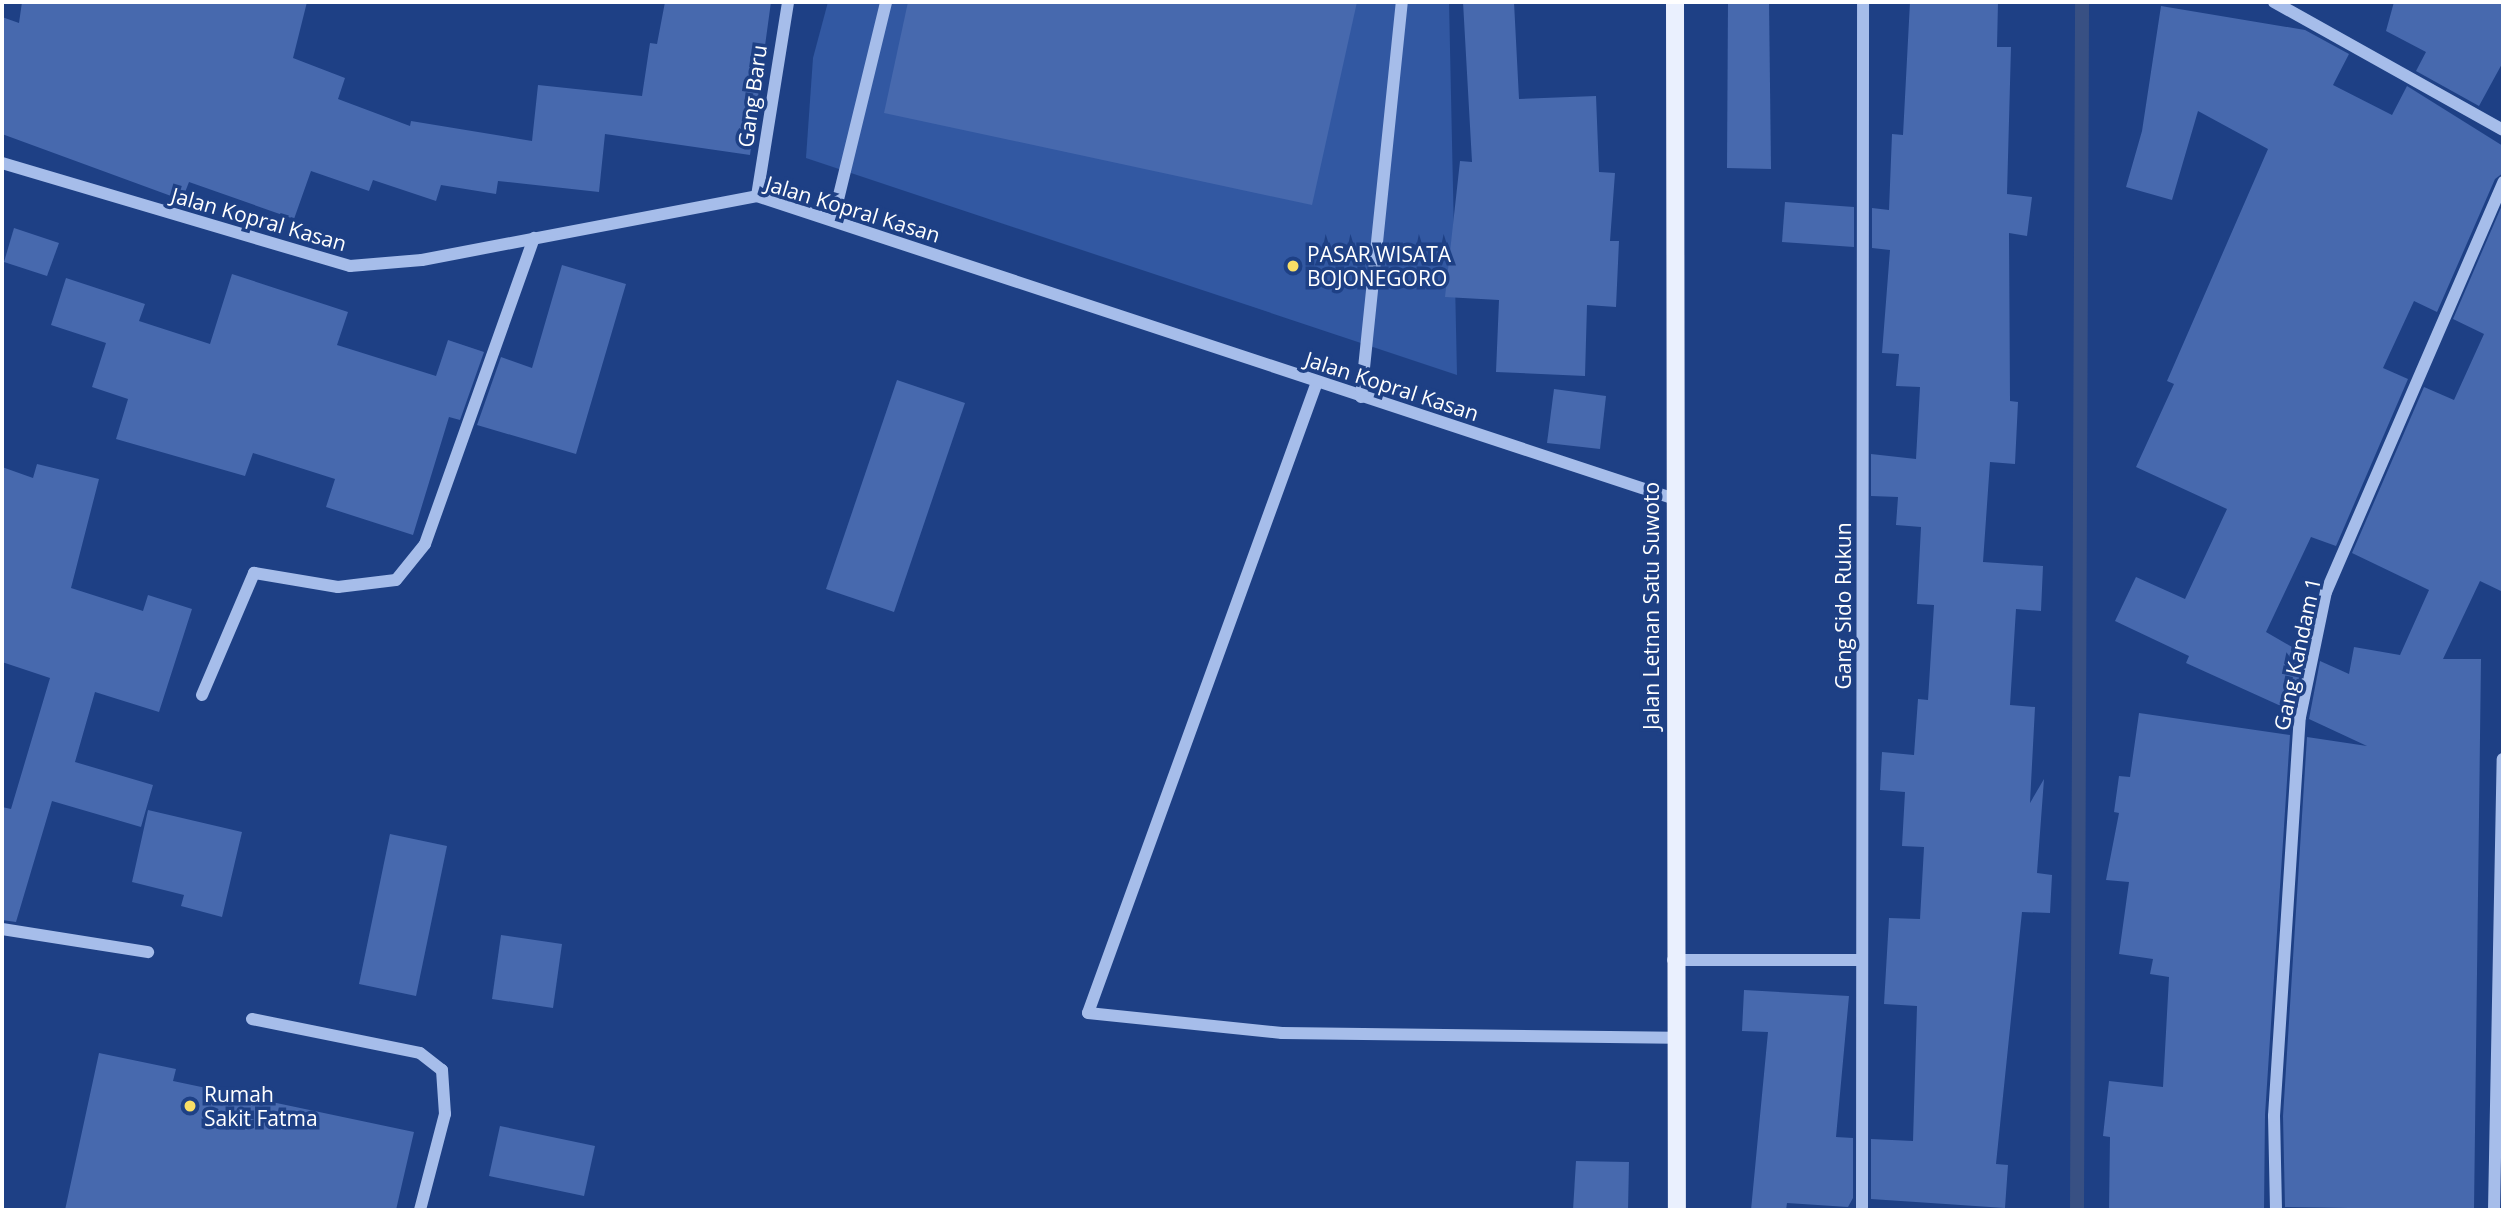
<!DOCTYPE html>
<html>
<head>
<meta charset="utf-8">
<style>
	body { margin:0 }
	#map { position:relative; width:2505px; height:1212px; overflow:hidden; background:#1e4085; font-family:"Open Sans",sans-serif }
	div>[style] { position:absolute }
	.green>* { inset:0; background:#3258a2 }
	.stream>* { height:14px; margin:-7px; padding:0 7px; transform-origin:7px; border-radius:7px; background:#385083 }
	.building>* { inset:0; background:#4769ae }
	.minor>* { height:12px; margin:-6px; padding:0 6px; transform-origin:6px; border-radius:6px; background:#a6bdea }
	.major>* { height:18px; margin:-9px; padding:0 9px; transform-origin:9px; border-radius:9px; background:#eaf0fe }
	.dots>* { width:19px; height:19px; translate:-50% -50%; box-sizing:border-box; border:4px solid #1e4085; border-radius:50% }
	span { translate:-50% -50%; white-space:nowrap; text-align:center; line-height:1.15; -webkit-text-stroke:7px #1e4085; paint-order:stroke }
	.street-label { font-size:21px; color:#fff }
	.poi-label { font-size:21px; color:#fff }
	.left { translate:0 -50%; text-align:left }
	.frame { position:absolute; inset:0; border:4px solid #fff; pointer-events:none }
</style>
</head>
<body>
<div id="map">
	<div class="green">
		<div style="clip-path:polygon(828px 2px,1449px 2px,1457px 375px,806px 158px,813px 58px)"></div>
	</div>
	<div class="stream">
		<div style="left:2077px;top:1210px;width:1208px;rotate:-89.76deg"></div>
	</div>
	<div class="building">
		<div style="clip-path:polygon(22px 2px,307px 2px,293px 58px,345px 78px,338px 99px,410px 126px,411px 121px,532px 141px,538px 85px,642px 96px,650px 43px,657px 44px,665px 2px,771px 2px,750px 155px,605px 134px,599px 192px,498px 181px,496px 194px,441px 185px,436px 201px,373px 180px,369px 191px,311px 171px,294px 219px,189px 182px,182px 200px,2px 134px,2px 17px,19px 23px)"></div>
		<div style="clip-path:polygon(908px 2px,1357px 2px,1312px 205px,884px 113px)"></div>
		<div style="clip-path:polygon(1463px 2px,1514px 2px,1519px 99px,1596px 96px,1599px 172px,1615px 173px,1610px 241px,1619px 241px,1616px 307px,1587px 305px,1585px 376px,1496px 372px,1499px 300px,1445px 297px,1460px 161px,1472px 162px)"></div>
		<div style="clip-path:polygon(1728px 2px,1769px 2px,1771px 169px,1727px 168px)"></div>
		<div style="clip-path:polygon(1910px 2px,1998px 2px,1997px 47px,2011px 47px,2007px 194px,2032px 197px,2027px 236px,2009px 233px,2010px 401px,2018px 402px,2015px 464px,1990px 462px,1983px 562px,2043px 566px,2041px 611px,2016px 609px,2010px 705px,2035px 707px,2030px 803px,2044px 779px,2037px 873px,2052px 875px,2050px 913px,2022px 912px,1996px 1164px,2008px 1165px,2005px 1208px,1871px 1199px,1871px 1139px,1913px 1141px,1917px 1006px,1884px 1004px,1889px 918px,1920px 919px,1924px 847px,1902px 846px,1905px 792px,1880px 790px,1882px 752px,1914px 755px,1918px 699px,1928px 700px,1934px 605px,1917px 604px,1921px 527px,1896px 525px,1898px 497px,1871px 496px,1871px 454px,1916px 459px,1920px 387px,1896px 386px,1899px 354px,1882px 353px,1890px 250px,1872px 248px,1872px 208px,1889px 210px,1892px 134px,1903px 135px)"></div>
		<div style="clip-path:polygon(2394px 2px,2503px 2px,2503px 62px,2479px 106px,2416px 71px,2426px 52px,2386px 31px)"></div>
		<div style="clip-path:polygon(2161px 6px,2305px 30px,2349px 54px,2333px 85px,2392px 115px,2407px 86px,2503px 146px,2503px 173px,2495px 179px,2437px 312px,2414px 301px,2383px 368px,2408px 379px,2336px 546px,2311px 537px,2266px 632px,2304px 654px,2292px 711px,2186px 663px,2189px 656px,2115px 621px,2136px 577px,2185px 599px,2227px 509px,2136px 467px,2174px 384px,2167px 381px,2268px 149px,2198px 111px,2172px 200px,2126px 187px,2142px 131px)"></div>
		<div style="clip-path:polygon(1785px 202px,1854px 207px,1854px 247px,1782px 242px)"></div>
		<div style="clip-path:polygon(2503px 203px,2503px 592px,2480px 581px,2443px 659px,2481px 659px,2474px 1210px,2285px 1207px,2283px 1116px,2307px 737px,2367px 746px,2309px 719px,2320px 661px,2349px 674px,2354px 647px,2400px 655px,2429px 590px,2352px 553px,2424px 387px,2454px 400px,2484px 334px,2453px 319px)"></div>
		<div style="clip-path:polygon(14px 228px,59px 243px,47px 276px,4px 262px)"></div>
		<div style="clip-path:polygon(562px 265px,626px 284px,576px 454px,477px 425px,501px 357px,532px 368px)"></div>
		<div style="clip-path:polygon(232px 274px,348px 312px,337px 345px,436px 376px,448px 340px,484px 352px,460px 420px,449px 417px,413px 535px,326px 507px,335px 479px,253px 453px,245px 476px,116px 439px,128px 399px,92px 387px,106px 343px,51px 325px,66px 278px,145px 304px,139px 321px,210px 344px)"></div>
		<div style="clip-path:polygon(897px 380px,965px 403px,894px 612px,826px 589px)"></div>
		<div style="clip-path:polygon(1554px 389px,1606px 396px,1600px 449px,1547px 443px)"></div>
		<div style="clip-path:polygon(37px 464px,99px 479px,71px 588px,143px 611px,148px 595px,192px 609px,159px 712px,95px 692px,75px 762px,153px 785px,141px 827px,52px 801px,16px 922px,2px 920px,2px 807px,11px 809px,50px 678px,2px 662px,2px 467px,33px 478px)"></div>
		<div style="clip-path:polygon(2139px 713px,2290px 735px,2265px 1115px,2264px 1210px,2109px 1210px,2110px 1137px,2103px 1136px,2109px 1081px,2163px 1087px,2169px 977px,2150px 974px,2153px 959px,2119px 954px,2129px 882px,2106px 880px,2119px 813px,2114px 812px,2119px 776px,2130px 777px)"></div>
		<div style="clip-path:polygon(148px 810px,242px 832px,222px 917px,181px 906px,184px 895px,132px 882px)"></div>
		<div style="clip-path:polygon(390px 834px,447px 846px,416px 996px,359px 984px)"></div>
		<div style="clip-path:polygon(501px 935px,562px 944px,553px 1008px,492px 999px)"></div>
		<div style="clip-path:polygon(1744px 990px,1849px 996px,1836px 1137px,1853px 1138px,1853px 1198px,1848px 1207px,1787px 1203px,1786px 1210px,1751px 1210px,1768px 1032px,1742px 1031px)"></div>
		<div style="clip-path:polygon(99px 1053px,176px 1069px,173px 1081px,414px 1132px,396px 1210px,65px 1210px)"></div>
		<div style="clip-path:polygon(500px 1126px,595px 1146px,584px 1196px,489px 1176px)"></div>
		<div style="clip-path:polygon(1576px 1161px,1629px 1162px,1628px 1210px,1573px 1210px)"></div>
	</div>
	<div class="minor">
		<div style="left:2274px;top:2px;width:262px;rotate:29.2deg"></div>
		<div style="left:2px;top:163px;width:363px;rotate:16.5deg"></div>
		<div style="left:350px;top:266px;width:72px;rotate:-4.8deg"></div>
		<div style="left:422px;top:260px;width:341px;rotate:-10.8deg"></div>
		<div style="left:757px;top:196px;width:967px;rotate:18.27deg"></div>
		<div style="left:757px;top:196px;width:196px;rotate:-80.9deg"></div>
		<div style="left:833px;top:220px;width:224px;rotate:-76.3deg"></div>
		<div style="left:1317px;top:382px;width:671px;rotate:109.95deg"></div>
		<div style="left:1088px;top:1013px;width:195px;rotate:5.9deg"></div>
		<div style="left:1282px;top:1033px;width:391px;rotate:0.7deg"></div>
		<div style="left:1361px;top:397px;width:397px;rotate:-84.1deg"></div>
		<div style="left:202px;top:695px;width:133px;rotate:-66.9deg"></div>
		<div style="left:254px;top:573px;width:85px;rotate:9.5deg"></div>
		<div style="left:338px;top:587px;width:58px;rotate:-6.9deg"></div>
		<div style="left:396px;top:580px;width:46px;rotate:-51.1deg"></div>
		<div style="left:425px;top:544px;width:325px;rotate:-70.4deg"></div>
		<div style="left:2px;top:929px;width:148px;rotate:9deg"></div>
		<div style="left:1673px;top:960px;width:188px"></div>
		<div style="left:252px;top:1019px;width:171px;rotate:11.4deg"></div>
		<div style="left:420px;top:1053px;width:28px;rotate:38deg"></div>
		<div style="left:442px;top:1070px;width:44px;rotate:86.1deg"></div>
		<div style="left:445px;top:1114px;width:99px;rotate:104.6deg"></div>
		<div style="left:1862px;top:1210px;width:1208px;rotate:-89.95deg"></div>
		<div style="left:2276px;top:1210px;width:94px;rotate:-91.2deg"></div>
		<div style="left:2274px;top:1116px;width:400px;rotate:-86.3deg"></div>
		<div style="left:2300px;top:717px;width:128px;rotate:-78.3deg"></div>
		<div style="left:2326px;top:592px;width:447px;rotate:-66.6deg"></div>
		<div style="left:2494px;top:1210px;width:451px;rotate:-88.9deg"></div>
	</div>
	<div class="major">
		<div style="left:1675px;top:2px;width:1208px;rotate:89.91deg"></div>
	</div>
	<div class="dots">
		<div style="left:1293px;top:266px;background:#f9de66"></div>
		<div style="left:190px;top:1106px;background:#f9de66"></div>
	</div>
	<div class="street-label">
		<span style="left:752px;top:96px;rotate:-82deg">Gang Baru</span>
		<span style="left:853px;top:209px;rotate:17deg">Jalan Kopral Kasan</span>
		<span style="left:259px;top:219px;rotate:16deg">Jalan Kopral Kasan</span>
		<span style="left:1392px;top:386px;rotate:18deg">Jalan Kopral Kasan</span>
		<span style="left:1651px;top:606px;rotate:-90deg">Jalan Letnan Satu Suwoto</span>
		<span style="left:1843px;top:606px;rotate:-90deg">Gang Sido Rukun</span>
		<span style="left:2297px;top:654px;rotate:-78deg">Gang Kandam 1</span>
	</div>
	<div class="poi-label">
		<span class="left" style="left:1307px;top:266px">PASAR WISATA<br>BOJONEGORO</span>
		<span class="left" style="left:204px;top:1106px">Rumah<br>Sakit Fatma</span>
	</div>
	<div class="frame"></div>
</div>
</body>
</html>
